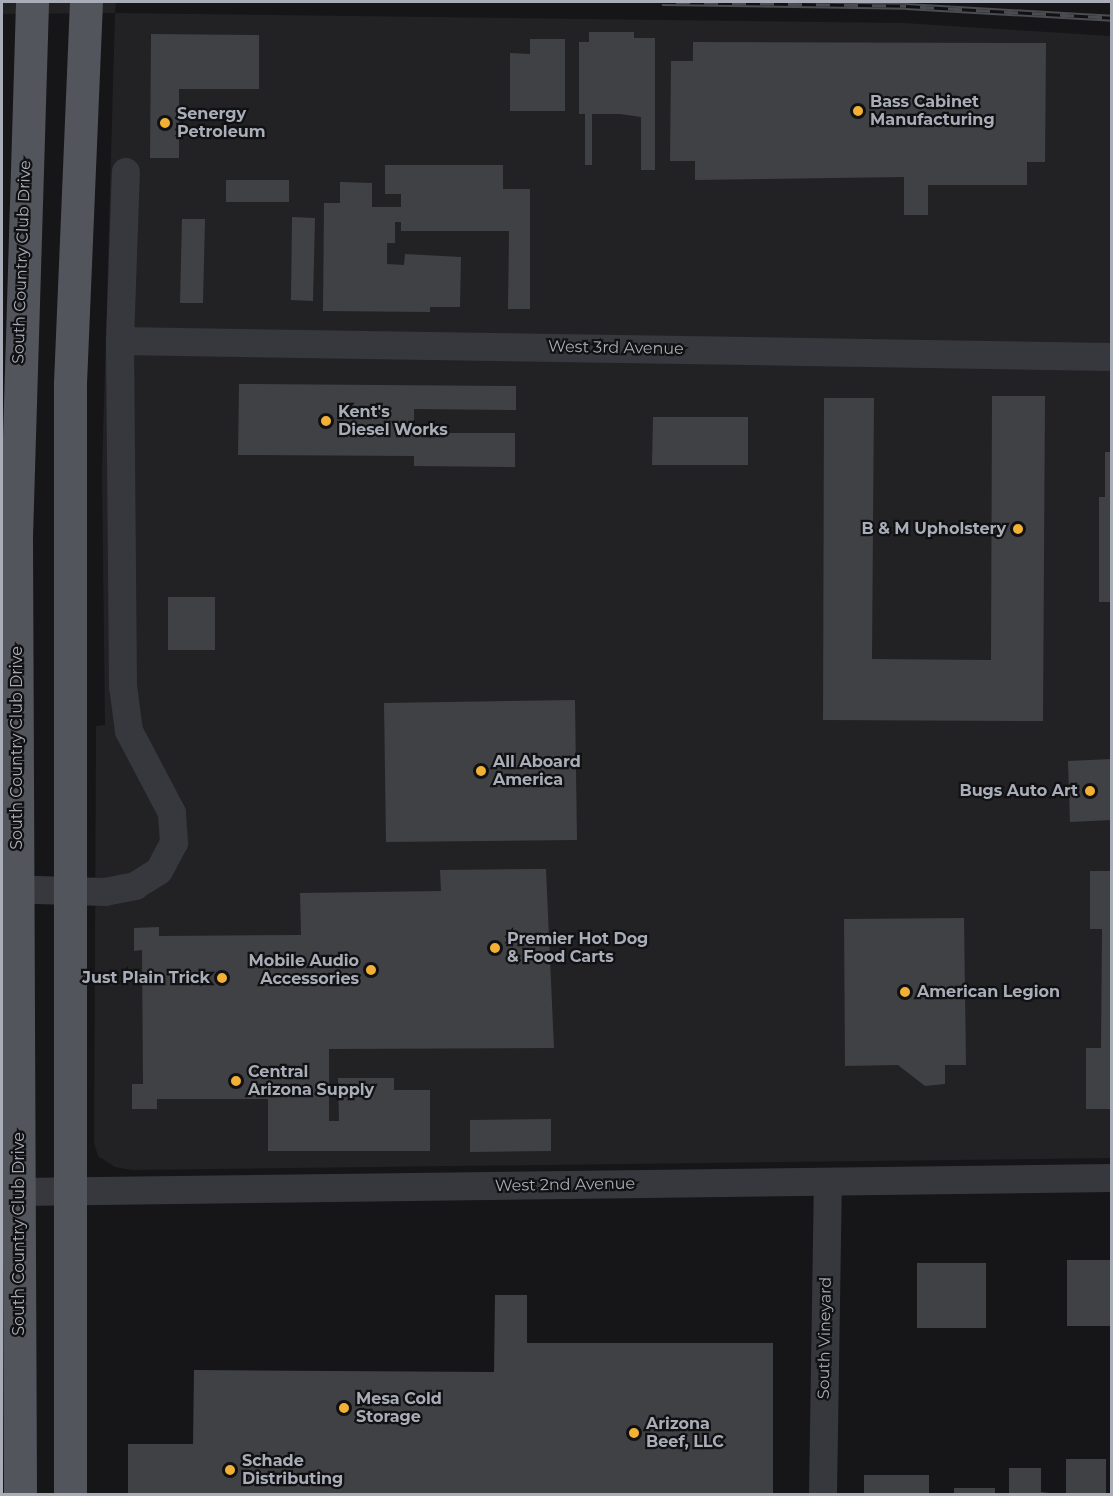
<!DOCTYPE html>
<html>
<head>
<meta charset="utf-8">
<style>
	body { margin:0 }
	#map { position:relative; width:1113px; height:1496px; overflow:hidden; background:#161618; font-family:Montserrat,sans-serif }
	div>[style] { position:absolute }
	.built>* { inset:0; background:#222225 }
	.building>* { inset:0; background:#404145 }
	.street>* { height:28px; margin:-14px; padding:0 14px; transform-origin:14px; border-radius:14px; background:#37383d }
	.primary>* { height:33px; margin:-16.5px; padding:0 16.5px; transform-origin:16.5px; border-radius:16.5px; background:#53555c }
	.rail>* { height:7px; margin-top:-3.5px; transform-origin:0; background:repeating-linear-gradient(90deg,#111113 0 14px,#4a4c52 0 28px); box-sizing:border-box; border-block:2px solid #4a4c52 }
	.dots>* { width:16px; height:16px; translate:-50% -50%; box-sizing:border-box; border:3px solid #111113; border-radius:50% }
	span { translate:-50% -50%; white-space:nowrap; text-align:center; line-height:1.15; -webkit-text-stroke:4.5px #111113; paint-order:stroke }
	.poi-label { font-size:16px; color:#a8adb8; font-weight:700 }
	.left { translate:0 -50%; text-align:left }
	.right { translate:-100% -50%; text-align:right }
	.street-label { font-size:16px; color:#a8adb8 }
	.frame { position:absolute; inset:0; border:3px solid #a8adb8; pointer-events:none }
</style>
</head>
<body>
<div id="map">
	<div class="built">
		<div style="clip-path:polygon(2px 2px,116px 2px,115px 13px,904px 23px,1111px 36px,1111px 1158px,132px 1170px,115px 1167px,98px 1156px,94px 1143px,96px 726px,105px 725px,102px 473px,115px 13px,2px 14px)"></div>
	</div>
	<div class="building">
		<div style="clip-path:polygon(589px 32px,634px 32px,634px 38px,655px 38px,655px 170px,641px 170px,641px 117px,620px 114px,592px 114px,592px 165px,585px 165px,585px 114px,579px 114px,579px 42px,589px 42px)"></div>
		<div style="clip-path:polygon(151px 34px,259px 35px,259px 89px,179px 89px,179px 158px,150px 158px)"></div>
		<div style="clip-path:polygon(530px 39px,565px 39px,565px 111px,510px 111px,510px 53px,530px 54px)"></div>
		<div style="clip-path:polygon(693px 42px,1046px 43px,1045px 162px,1027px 162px,1027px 185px,928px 185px,928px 215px,904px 215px,904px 177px,695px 180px,695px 161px,670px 161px,671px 61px,693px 61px)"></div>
		<div style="clip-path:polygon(385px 165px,503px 165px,503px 189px,530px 189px,530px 309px,508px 309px,509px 231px,401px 231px,401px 222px,395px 222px,395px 243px,387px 243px,387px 264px,404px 265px,405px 254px,461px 257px,460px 307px,430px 307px,430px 312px,323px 311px,324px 203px,340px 203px,340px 182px,372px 183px,372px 207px,401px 207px,401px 194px,385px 194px)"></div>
		<div style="clip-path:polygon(226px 180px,289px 180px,289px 202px,226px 202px)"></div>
		<div style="clip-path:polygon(292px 217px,315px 218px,313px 301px,291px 300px)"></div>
		<div style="clip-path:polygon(182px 219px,205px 219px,203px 303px,180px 303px)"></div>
		<div style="clip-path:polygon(239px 384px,516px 386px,516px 410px,414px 409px,414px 433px,515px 433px,515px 467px,414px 466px,414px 456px,238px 455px)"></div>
		<div style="clip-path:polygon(992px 396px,1045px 396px,1043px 721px,823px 720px,824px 398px,874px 398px,872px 659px,991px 660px)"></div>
		<div style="clip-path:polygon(653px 417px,748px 417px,748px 465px,652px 465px)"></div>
		<div style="clip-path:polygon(1105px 452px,1112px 452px,1112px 602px,1099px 602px,1099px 497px,1105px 497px)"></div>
		<div style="clip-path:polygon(168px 597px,215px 597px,215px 650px,168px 650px)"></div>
		<div style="clip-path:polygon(575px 700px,577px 840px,386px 842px,384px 703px)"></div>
		<div style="clip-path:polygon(1112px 759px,1112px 820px,1070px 822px,1068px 761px)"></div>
		<div style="clip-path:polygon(546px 869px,554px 1048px,329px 1049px,329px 1121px,339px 1121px,338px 1078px,394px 1078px,394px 1090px,430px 1090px,430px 1151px,268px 1151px,268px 1099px,157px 1099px,157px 1109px,132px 1109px,132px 1084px,143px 1084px,142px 950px,134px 951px,134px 928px,159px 927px,159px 936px,301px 935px,300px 893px,441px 891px,440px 870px)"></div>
		<div style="clip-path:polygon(1090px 871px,1112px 871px,1112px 1109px,1086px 1109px,1086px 1048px,1101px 1048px,1102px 929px,1090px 929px)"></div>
		<div style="clip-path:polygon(964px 918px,966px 1065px,945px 1065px,945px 1084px,925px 1086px,898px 1065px,845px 1066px,844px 919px)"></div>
		<div style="clip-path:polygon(551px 1119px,551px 1151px,470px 1152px,470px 1120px)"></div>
		<div style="clip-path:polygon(1067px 1260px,1112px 1260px,1112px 1326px,1067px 1326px)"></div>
		<div style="clip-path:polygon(917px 1263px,986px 1263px,986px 1328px,917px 1328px)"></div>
		<div style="clip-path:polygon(495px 1295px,527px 1295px,527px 1343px,773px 1343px,773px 1494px,128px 1494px,128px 1444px,193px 1444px,194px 1370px,494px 1372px)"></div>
		<div style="clip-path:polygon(1066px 1459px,1106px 1459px,1106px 1494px,1066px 1494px)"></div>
		<div style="clip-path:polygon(1009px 1468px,1041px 1468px,1041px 1492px,1058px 1494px,1009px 1494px)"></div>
		<div style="clip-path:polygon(864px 1475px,929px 1475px,929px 1494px,864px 1494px)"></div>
		<div style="clip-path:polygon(954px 1488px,995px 1488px,995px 1494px,954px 1494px)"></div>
	</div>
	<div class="street">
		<div style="left:120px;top:341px;width:992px;rotate:0.92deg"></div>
		<div style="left:2px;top:889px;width:103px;rotate:1.7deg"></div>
		<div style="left:105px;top:892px;width:31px;rotate:-11deg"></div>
		<div style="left:135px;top:886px;width:28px;rotate:-32deg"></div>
		<div style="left:159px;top:871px;width:32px;rotate:-62deg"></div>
		<div style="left:174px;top:843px;width:30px;rotate:-94deg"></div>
		<div style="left:172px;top:813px;width:93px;rotate:-117.7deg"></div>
		<div style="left:129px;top:731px;width:45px;rotate:-97.6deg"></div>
		<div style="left:123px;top:686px;width:345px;rotate:-90.5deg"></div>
		<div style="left:120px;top:341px;width:169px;rotate:-88deg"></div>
		<div style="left:19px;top:1192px;width:1093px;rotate:-0.73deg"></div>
		<div style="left:823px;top:1494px;width:312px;rotate:-89.1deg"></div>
	</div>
	<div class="primary">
		<div style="left:20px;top:1494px;width:958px;rotate:-90.24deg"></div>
		<div style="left:16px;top:536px;width:534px;rotate:-88.28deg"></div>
		<div style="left:70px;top:1494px;width:1111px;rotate:-90deg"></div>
		<div style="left:70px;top:383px;width:381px;rotate:-87.6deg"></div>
	</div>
	<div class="rail">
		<div style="left:662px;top:2px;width:244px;rotate:0.9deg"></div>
		<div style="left:906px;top:6px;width:206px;rotate:3.3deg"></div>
	</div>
	<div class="dots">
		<div style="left:858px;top:111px;background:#f2b134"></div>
		<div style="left:165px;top:123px;background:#f2b134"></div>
		<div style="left:326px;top:421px;background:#f2b134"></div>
		<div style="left:1018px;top:529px;background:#f2b134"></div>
		<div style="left:481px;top:771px;background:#f2b134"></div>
		<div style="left:1090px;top:791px;background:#f2b134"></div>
		<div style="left:495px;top:948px;background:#f2b134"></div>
		<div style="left:371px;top:970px;background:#f2b134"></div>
		<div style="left:222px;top:978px;background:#f2b134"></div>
		<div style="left:905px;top:992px;background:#f2b134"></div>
		<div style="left:236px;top:1081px;background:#f2b134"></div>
		<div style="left:344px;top:1408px;background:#f2b134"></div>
		<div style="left:634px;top:1433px;background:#f2b134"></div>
		<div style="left:230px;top:1470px;background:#f2b134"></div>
	</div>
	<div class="poi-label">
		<span class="left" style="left:870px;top:111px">Bass Cabinet<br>Manufacturing</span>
		<span class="left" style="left:177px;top:123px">Senergy<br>Petroleum</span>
		<span class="left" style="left:338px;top:421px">Kent's<br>Diesel Works</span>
		<span class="right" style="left:1006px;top:529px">B &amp; M Upholstery</span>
		<span class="left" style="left:493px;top:771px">All Aboard<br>America</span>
		<span class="right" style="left:1078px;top:791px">Bugs Auto Art</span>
		<span class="left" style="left:507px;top:948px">Premier Hot Dog<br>&amp; Food Carts</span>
		<span class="right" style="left:359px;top:970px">Mobile Audio<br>Accessories</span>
		<span class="right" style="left:210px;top:978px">Just Plain Trick</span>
		<span class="left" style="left:917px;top:992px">American Legion</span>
		<span class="left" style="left:248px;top:1081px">Central<br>Arizona Supply</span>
		<span class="left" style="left:356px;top:1408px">Mesa Cold<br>Storage</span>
		<span class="left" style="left:646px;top:1433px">Arizona<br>Beef, LLC</span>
		<span class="left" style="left:242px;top:1470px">Schade<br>Distributing</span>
	</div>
	<div class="street-label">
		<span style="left:22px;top:262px;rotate:-88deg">South Country Club Drive</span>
		<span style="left:616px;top:348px;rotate:1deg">West 3rd Avenue</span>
		<span style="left:17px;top:748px;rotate:-90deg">South Country Club Drive</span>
		<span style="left:565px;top:1185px;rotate:-1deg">West 2nd Avenue</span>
		<span style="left:19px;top:1234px;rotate:-90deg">South Country Club Drive</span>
		<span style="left:825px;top:1338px;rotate:-89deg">South Vineyard</span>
	</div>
	<div class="frame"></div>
</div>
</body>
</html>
